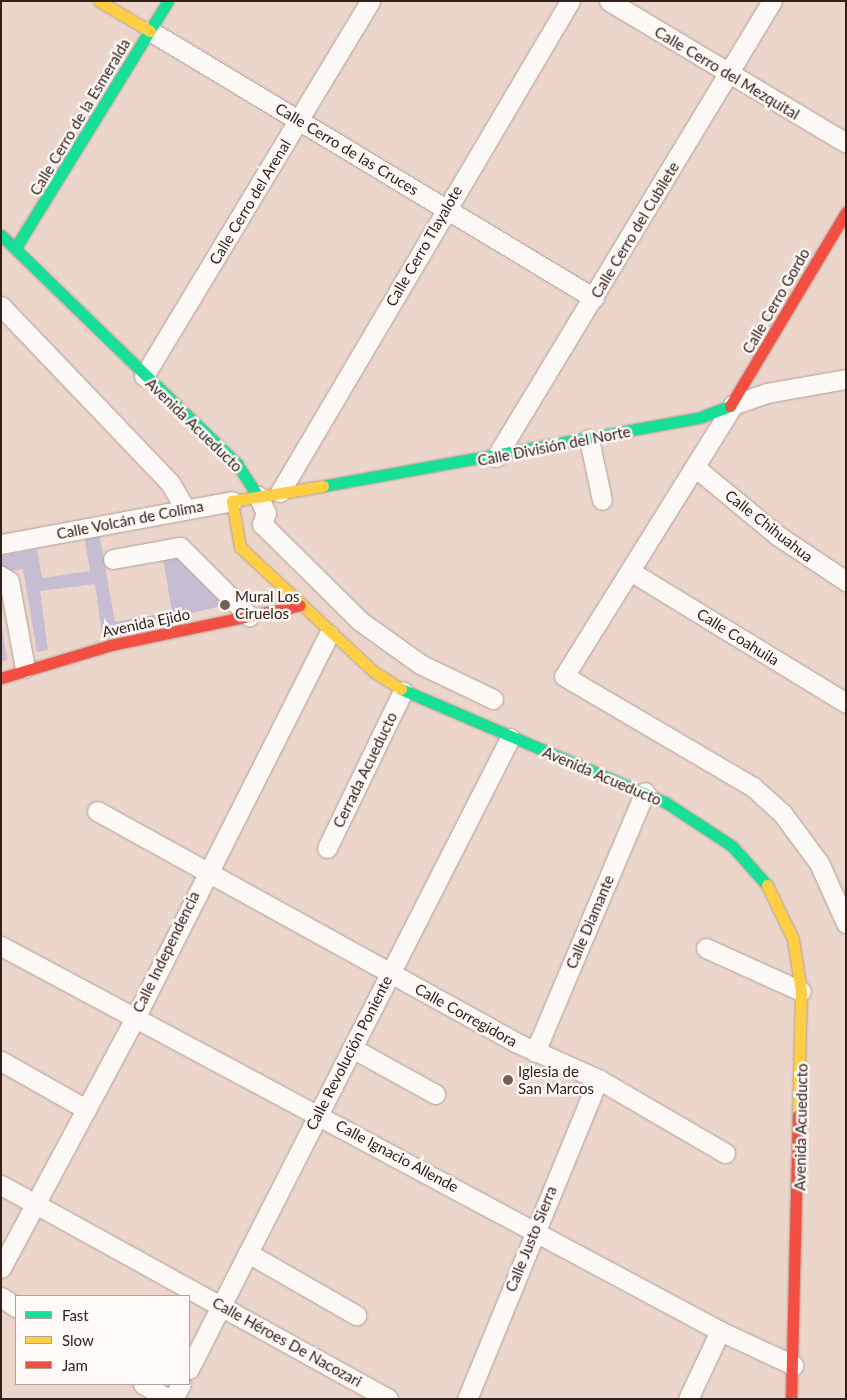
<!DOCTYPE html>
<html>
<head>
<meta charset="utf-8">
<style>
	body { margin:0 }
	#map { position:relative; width:847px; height:1400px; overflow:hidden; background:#ecd5ca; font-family:Lato,sans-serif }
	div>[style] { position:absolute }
	.green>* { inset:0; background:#c7bdd3 }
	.roads { filter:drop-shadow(0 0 1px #b29f96) drop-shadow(0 0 1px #b29f96) }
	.street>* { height:19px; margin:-9.5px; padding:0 9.5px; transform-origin:9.5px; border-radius:9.5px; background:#fcf9f7 }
	.fast>* { height:11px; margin:-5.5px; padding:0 5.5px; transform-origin:5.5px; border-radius:5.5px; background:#16e098 }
	.slow>* { height:11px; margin:-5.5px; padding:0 5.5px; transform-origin:5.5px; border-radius:5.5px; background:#ffcf43 }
	.jam>* { height:11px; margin:-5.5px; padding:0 5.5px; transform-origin:5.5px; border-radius:5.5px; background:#f24e42 }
	.dots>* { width:14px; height:14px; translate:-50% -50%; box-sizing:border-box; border:2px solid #fff9f7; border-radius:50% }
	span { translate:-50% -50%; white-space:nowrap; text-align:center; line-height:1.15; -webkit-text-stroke:5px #fff9f7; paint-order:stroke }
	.street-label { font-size:15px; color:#332017 }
	.poi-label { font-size:15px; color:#332017 }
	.left { translate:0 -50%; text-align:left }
	.frame { position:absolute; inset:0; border:2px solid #332017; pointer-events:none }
	.legend { position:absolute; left:15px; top:1295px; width:175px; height:90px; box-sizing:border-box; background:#fff9f7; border:1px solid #ada29d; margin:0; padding:6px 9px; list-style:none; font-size:15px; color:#332017 }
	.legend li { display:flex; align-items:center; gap:10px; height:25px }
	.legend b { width:25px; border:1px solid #ada29d }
</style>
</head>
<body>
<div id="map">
	<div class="green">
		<div style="clip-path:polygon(98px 527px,115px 622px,172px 612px,163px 558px,176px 557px,225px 605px,102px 635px,95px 584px,40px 591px,48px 650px,37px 652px,23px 569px,1px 573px,1px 556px,37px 549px,42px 578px,90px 571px,83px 530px)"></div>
		<div style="clip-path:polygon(1px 620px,7px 660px,1px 662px)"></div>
	</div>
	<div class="roads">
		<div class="street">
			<div style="left:609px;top:1px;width:276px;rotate:30.9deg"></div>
			<div style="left:150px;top:31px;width:518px;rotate:31.02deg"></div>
			<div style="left:1px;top:306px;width:245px;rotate:46.3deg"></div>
			<div style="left:170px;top:483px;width:31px;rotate:59deg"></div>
			<div style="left:144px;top:376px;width:438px;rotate:-58.9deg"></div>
			<div style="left:846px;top:379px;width:80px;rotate:170deg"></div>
			<div style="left:767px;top:393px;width:36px;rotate:161deg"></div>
			<div style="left:733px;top:405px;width:319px;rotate:121.9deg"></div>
			<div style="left:564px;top:676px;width:219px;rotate:30.4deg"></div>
			<div style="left:753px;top:787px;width:39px;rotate:42deg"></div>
			<div style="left:782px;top:813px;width:62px;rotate:53.5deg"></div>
			<div style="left:819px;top:863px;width:66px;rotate:65.8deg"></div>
			<div style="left:589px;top:439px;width:62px;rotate:78deg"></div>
			<div style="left:496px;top:457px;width:533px;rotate:-58.82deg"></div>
			<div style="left:696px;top:468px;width:105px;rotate:39.6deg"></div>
			<div style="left:777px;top:535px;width:83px;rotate:33.7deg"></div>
			<div style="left:280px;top:492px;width:570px;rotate:-59.43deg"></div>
			<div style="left:258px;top:496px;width:19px;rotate:65deg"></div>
			<div style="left:266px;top:513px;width:12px;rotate:110deg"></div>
			<div style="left:262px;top:524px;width:138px;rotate:44.7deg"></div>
			<div style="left:360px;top:621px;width:74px;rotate:35.6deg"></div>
			<div style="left:420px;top:664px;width:81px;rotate:25.6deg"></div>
			<div style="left:1px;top:544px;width:235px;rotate:-10.5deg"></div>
			<div style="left:113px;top:559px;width:68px;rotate:-10.2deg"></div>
			<div style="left:180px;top:547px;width:98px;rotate:45deg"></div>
			<div style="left:630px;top:571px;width:253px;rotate:31.4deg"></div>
			<div style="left:1px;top:576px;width:9px;rotate:32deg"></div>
			<div style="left:9px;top:581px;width:88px;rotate:79.6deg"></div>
			<div style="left:97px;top:811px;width:478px;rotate:28.9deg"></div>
			<div style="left:515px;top:1042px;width:91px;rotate:24deg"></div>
			<div style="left:598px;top:1079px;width:147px;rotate:30.2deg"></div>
			<div style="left:327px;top:848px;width:174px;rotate:-64.2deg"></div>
			<div style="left:1px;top:946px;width:816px;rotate:28.17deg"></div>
			<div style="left:720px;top:1331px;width:81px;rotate:25deg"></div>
			<div style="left:706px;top:948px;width:104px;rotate:24.4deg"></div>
			<div style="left:352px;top:1048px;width:95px;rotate:29deg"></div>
			<div style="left:535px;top:1052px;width:282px;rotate:-67.1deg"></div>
			<div style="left:1px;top:1061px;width:98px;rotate:29.5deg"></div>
			<div style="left:1px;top:1185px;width:442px;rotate:28.9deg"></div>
			<div style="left:248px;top:1253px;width:125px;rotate:29.9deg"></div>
			<div style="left:1px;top:1268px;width:281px;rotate:-61.8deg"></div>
			<div style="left:134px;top:1020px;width:432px;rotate:-63.2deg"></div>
			<div style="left:1px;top:1297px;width:18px;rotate:34deg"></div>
			<div style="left:189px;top:1369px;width:708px;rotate:-63.04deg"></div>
			<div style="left:143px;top:1384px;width:29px;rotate:31deg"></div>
			<div style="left:173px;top:1399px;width:17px;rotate:-62deg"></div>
			<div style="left:467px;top:1399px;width:346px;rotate:-67.7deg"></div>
			<div style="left:688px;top:1399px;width:75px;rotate:-64.8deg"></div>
		</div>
		<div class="fast">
			<div style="left:1px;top:235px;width:329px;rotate:44.1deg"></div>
			<div style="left:237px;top:464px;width:38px;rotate:57deg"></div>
			<div style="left:16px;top:247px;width:289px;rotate:-58.3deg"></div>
			<div style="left:323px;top:486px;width:384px;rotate:-10.3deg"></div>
			<div style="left:701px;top:417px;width:31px;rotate:-21deg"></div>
			<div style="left:401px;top:689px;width:287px;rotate:23.2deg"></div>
			<div style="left:665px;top:802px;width:80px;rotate:33.3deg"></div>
			<div style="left:732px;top:846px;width:52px;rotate:48.1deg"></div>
		</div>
		<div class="slow">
			<div style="left:99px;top:1px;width:59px;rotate:30.5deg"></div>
			<div style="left:323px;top:486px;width:92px;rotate:170.6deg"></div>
			<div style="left:232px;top:501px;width:47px;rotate:80.1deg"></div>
			<div style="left:240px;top:547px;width:183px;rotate:43deg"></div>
			<div style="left:374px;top:672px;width:32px;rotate:32deg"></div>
			<div style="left:767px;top:885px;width:60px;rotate:64.3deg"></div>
			<div style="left:793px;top:939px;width:53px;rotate:81.3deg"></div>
			<div style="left:801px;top:991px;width:124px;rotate:91.4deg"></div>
		</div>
		<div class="jam">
			<div style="left:730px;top:406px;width:226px;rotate:-59.1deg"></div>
			<div style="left:1px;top:678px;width:115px;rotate:-16.7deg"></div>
			<div style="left:111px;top:645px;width:193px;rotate:-11.9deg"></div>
			<div style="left:791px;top:1399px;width:284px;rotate:-88.6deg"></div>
		</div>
	</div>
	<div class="dots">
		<div style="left:225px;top:605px;background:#745f56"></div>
		<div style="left:508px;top:1080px;background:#745f56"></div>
	</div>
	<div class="street-label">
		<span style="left:727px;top:73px;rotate:31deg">Calle Cerro del Mezquital</span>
		<span style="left:80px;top:117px;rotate:-59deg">Calle Cerro de la Esmeralda</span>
		<span style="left:347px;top:149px;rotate:31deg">Calle Cerro de las Cruces</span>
		<span style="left:250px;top:202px;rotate:-59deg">Calle Cerro del Arenal</span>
		<span style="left:635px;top:230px;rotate:-59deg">Calle Cerro del Cubilete</span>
		<span style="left:424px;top:246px;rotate:-60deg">Calle Cerro Tlayalote</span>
		<span style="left:776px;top:301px;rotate:-60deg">Calle Cerro Gordo</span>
		<span style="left:194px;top:425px;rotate:44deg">Avenida Acueducto</span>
		<span style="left:554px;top:446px;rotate:-11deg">Calle División del Norte</span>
		<span style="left:130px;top:520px;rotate:-11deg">Calle Volcán de Colima</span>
		<span style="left:769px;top:526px;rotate:38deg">Calle Chihuahua</span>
		<span style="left:146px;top:623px;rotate:-12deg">Avenida Ejido</span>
		<span style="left:738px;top:637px;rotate:32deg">Calle Coahuila</span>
		<span style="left:365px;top:770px;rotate:-64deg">Cerrada Acueducto</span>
		<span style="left:602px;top:776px;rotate:23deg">Avenida Acueducto</span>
		<span style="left:590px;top:922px;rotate:-67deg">Calle Diamante</span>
		<span style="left:166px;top:952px;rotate:-64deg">Calle Independencia</span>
		<span style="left:466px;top:1015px;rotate:29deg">Calle Corregidora</span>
		<span style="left:349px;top:1053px;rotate:-63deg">Calle Revolución Poniente</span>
		<span style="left:801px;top:1127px;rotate:-89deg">Avenida Acueducto</span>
		<span style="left:397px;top:1156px;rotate:28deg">Calle Ignacio Allende</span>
		<span style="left:531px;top:1239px;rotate:-68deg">Calle Justo Sierra</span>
		<span style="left:287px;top:1342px;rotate:29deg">Calle Héroes De Nacozari</span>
	</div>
	<div class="poi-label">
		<span class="left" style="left:235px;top:605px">Mural Los<br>Ciruelos</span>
		<span class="left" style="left:518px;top:1080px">Iglesia de<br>San Marcos</span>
	</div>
	<div class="frame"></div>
	<ul class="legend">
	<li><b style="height:6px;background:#16e098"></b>Fast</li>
	<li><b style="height:6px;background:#ffcf43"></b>Slow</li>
	<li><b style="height:6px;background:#f24e42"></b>Jam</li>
	</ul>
</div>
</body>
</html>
